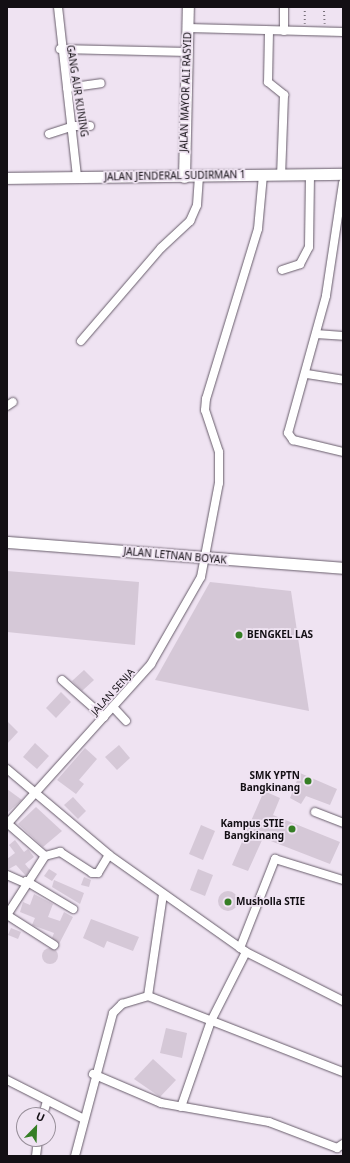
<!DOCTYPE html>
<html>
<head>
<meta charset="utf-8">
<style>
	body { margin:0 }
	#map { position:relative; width:350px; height:1163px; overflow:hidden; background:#efe3f2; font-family:"Noto Sans",sans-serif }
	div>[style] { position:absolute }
	.building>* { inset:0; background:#d5c8d7 }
	.round { border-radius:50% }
	.path>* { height:1.5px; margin-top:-0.75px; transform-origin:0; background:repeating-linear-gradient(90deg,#776f79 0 1px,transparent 0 4px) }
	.roads { filter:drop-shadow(0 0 1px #675c6a) drop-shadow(0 0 1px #675c6a) }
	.street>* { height:8px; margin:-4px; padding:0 4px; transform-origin:4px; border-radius:4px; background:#fff }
	.secondary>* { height:11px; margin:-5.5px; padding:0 5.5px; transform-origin:5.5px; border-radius:5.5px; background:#fff }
	.dots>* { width:11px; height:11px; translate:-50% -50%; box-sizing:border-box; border:2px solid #efe3f2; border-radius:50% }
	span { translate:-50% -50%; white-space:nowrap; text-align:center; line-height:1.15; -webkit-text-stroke:3.5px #efe3f2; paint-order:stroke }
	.street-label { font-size:10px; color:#130f14 }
	.poi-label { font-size:10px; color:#130f14; font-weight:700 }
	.left { translate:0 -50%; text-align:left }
	.right { translate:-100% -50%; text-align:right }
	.frame { position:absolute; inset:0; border:8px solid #130f14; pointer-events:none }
	.north { position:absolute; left:16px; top:1107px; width:40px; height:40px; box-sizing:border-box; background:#efe3f2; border:1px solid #978e99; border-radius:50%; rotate:23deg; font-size:11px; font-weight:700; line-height:16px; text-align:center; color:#130f14 }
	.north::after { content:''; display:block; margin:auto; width:14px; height:18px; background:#357e25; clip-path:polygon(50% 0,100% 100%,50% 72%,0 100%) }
</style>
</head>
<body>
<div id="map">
	<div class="building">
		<div style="clip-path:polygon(7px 571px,139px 582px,135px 645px,7px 632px)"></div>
		<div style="clip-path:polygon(210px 582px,291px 591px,309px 711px,155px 680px)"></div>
		<div style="clip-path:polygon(84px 670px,94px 680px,82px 691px,72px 681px)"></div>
		<div style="clip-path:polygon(61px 692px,71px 702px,56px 718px,46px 708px)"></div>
		<div style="clip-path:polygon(7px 721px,18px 732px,7px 744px)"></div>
		<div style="clip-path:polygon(35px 743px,49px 756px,37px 769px,23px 757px)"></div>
		<div style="clip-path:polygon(119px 745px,130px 758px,117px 770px,105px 757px)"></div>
		<div style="clip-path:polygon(85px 748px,97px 759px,79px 780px,84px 784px,76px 794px,57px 780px)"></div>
		<div style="clip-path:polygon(300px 773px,337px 789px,330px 805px,306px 796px,301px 804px,290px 798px)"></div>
		<div style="clip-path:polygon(7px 789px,22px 800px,7px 813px)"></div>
		<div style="clip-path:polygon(264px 791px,280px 798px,273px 815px,340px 842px,330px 864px,263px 838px,248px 871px,232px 865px)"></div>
		<div style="clip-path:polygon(73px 797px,86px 811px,78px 819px,64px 805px)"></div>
		<div style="clip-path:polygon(36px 807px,62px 831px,43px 847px,18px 824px)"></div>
		<div style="clip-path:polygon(201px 825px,215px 831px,203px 860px,189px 854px)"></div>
		<div style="clip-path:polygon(15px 840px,24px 852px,28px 849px,34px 857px,25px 864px,30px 870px,26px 876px,16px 865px,7px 870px,7px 859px,15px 853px,9px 845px)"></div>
		<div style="clip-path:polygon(49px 869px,57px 874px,52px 881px,44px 876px)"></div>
		<div style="clip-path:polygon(198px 869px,213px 875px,205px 896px,190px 890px)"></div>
		<div style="clip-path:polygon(84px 877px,91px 880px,89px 887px,81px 885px)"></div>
		<div style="clip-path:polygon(54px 880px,84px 893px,80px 904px,52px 887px)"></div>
		<div class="round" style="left:218px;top:891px;width:20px;height:20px"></div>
		<div style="clip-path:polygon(34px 894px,53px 904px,48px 917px,60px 921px,64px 912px,73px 917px,59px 944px,52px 938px,54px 933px,32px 925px,35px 918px,20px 912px,23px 902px,30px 905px)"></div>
		<div style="clip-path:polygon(91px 919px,139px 937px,133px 951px,107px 941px,104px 948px,83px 938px)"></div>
		<div style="clip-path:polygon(11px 928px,21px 932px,18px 939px,8px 935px)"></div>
		<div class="round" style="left:42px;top:948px;width:16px;height:16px"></div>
		<div style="clip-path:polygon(166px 1028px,187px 1033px,182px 1058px,160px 1053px)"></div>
		<div style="clip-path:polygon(153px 1059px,176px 1080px,160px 1097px,134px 1079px)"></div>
	</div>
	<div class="path">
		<div style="left:305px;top:7px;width:17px;rotate:90deg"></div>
		<div style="left:324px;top:7px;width:17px;rotate:87deg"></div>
	</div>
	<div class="roads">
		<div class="street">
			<div style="left:58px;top:7px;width:171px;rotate:83.6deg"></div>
			<div style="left:188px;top:28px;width:155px;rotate:1.5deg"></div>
			<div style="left:269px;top:31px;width:51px;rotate:91.1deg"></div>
			<div style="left:268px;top:82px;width:21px;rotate:39deg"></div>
			<div style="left:284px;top:95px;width:81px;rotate:92.1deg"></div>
			<div style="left:284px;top:31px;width:24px;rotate:-90deg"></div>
			<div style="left:60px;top:49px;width:128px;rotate:1.3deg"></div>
			<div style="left:67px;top:88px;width:34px;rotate:-8deg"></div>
			<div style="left:49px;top:134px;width:26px;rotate:-18deg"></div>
			<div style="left:74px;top:126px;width:16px"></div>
			<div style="left:343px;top:183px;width:114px;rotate:98.6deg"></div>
			<div style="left:326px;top:296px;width:142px;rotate:105.5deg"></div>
			<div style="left:288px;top:433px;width:9px;rotate:54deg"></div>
			<div style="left:293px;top:440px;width:51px;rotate:13.5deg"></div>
			<div style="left:282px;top:270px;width:19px;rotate:-18deg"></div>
			<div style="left:300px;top:264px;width:19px;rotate:-62deg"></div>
			<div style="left:309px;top:247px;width:72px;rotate:-89.2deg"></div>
			<div style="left:316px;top:334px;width:27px;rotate:4deg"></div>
			<div style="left:81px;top:341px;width:123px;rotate:-49.3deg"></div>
			<div style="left:161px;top:248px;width:40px;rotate:-43deg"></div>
			<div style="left:190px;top:221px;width:17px;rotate:-66deg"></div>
			<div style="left:197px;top:205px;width:28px;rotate:-86deg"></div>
			<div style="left:307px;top:374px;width:36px;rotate:9deg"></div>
			<div style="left:7px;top:406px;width:7px;rotate:-34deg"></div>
			<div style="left:62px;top:680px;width:56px;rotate:41.4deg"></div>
			<div style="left:113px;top:707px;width:19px;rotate:47deg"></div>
			<div style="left:7px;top:769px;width:133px;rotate:40.1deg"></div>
			<div style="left:315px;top:812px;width:30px;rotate:21deg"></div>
			<div style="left:7px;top:823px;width:50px;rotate:41deg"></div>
			<div style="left:45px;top:856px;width:16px;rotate:-15deg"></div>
			<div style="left:60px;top:852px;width:38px;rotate:33deg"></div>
			<div style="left:92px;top:873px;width:6px"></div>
			<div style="left:98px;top:873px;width:21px;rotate:-59deg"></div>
			<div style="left:109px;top:855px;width:168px;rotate:35.3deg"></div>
			<div style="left:246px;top:952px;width:109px;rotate:26.8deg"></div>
			<div style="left:8px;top:823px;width:214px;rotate:-48deg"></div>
			<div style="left:151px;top:664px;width:100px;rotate:-60.1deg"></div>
			<div style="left:201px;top:577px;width:96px;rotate:-79.2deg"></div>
			<div style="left:219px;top:483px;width:31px;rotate:-90deg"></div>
			<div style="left:219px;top:452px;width:44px;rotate:-108.4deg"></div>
			<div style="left:205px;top:410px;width:11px;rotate:-85deg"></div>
			<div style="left:206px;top:399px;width:178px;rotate:-73deg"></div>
			<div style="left:258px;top:229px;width:54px;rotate:-84.7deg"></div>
			<div style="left:45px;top:856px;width:70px;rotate:122.8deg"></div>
			<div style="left:7px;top:915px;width:56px;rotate:32.6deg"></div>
			<div style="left:7px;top:875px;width:20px;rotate:24deg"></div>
			<div style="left:26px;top:881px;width:55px;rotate:30.8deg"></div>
			<div style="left:240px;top:948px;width:96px;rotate:-68.5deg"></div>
			<div style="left:275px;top:859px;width:71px;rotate:17.2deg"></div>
			<div style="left:148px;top:996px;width:209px;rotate:21.3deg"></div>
			<div style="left:93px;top:1074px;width:74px;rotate:23.1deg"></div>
			<div style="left:161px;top:1103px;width:110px;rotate:10deg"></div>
			<div style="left:269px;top:1122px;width:73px;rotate:20.9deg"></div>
			<div style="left:337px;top:1148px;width:7px;rotate:-34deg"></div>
			<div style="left:7px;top:1080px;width:86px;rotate:26.9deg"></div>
			<div style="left:181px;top:1107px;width:91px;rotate:-70.8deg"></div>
			<div style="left:211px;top:1021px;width:77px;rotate:-63.1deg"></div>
			<div style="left:43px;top:1115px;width:15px;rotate:-74deg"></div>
			<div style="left:36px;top:1156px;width:17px;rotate:-83deg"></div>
			<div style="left:75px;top:1156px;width:148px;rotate:-75.1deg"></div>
			<div style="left:113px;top:1013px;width:13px;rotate:-45deg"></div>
			<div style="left:122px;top:1004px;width:27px;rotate:-17deg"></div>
			<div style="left:148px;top:996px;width:103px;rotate:-81.6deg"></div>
		</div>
		<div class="secondary">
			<div style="left:184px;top:177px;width:170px;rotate:-88.7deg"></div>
			<div style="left:7px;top:178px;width:336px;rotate:-0.7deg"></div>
			<div style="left:7px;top:542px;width:337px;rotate:4.4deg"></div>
		</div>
	</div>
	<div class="dots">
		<div style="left:239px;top:635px;background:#357e25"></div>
		<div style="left:308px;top:781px;background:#357e25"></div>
		<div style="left:292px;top:829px;background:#357e25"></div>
		<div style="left:228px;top:902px;background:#357e25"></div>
	</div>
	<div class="street-label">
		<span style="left:77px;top:91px;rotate:81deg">GANG AUR KUNING</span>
		<span style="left:186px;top:92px;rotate:-88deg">JALAN MAYOR ALI RASYID</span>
		<span style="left:175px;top:176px;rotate:-1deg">JALAN JENDERAL SUDIRMAN 1</span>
		<span style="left:175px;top:556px;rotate:5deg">JALAN LETNAN BOYAK</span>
		<span style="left:113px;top:692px;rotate:-48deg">JALAN SENJA</span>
	</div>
	<div class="poi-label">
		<span class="left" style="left:247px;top:635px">BENGKEL LAS</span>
		<span class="right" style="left:300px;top:781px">SMK YPTN<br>Bangkinang</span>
		<span class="right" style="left:284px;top:829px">Kampus STIE<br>Bangkinang</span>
		<span class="left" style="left:236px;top:902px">Musholla STIE</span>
	</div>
	<div class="frame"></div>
	<div class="north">U</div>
</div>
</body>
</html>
